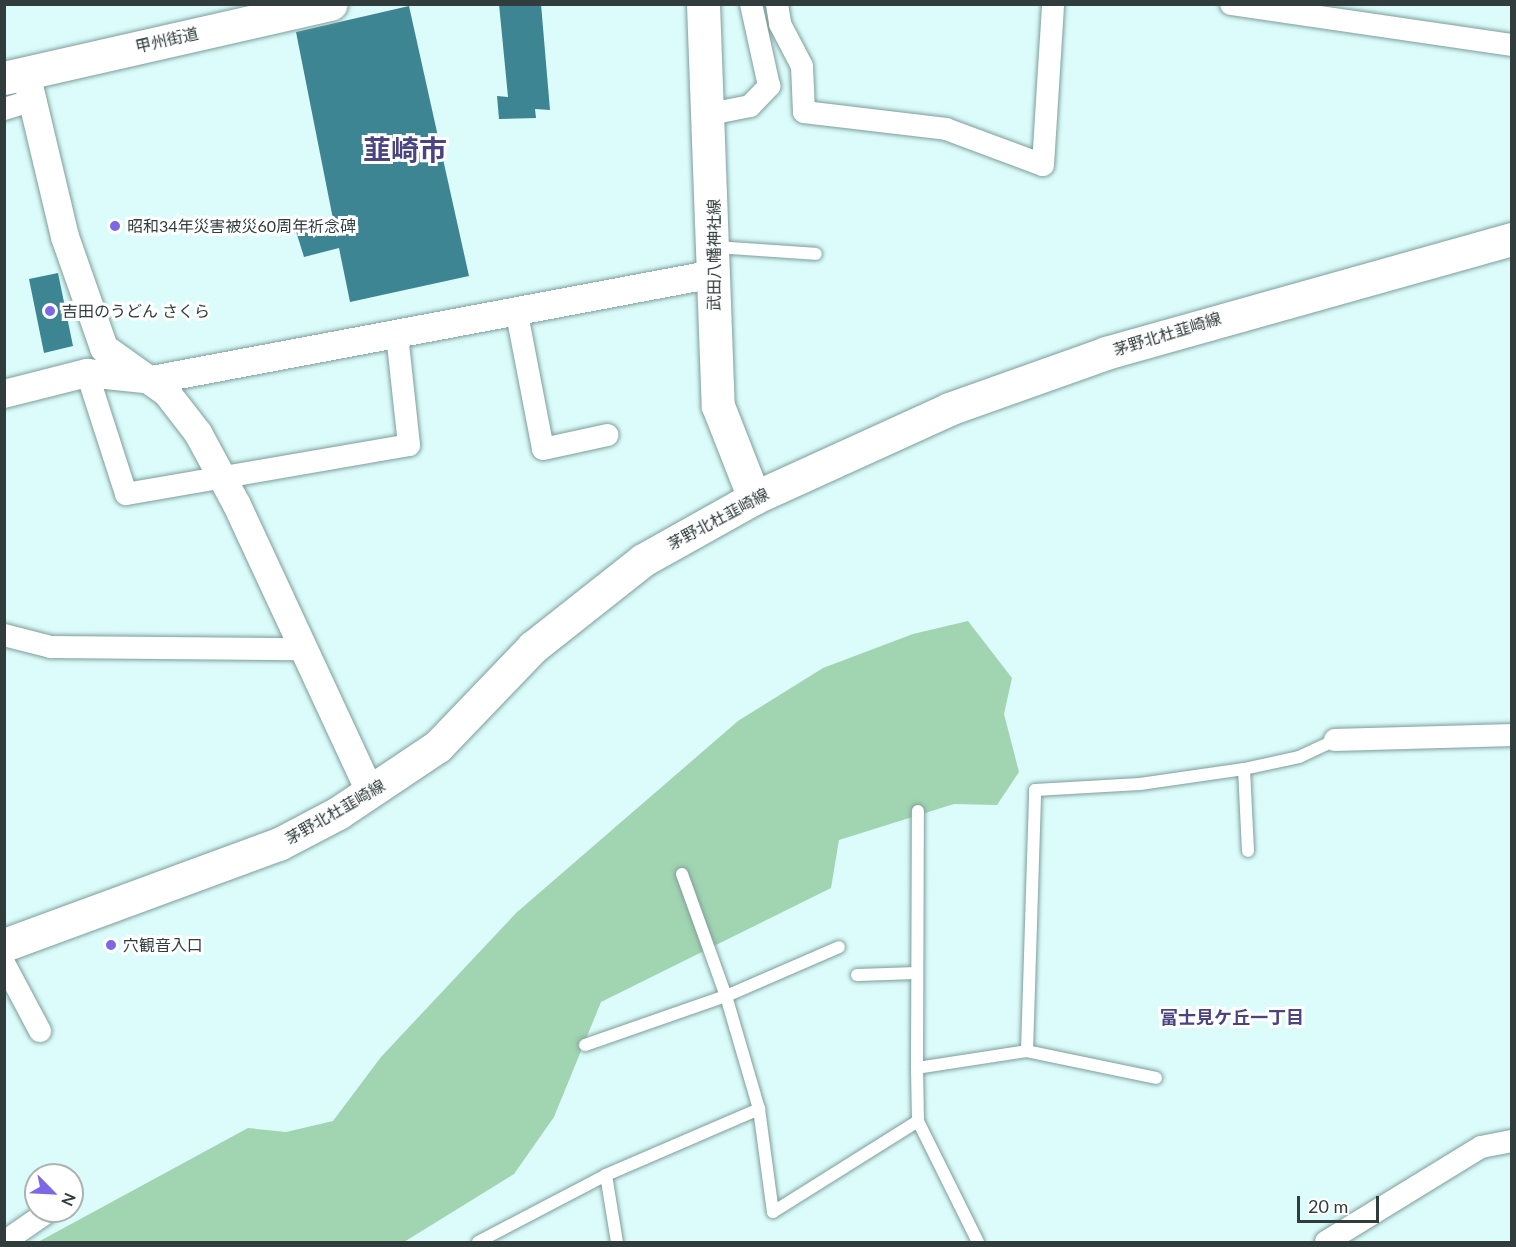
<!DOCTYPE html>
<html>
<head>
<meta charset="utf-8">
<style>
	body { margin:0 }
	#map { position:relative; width:1516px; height:1247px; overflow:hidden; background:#dbfcfa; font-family:Lato,"Noto Sans JP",sans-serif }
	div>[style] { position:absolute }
	.green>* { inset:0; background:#a1d4b0 }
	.building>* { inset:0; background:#3d8592 }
	.roads { filter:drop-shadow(0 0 2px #7e9d9b) drop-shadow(0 0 2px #7e9d9b) }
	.service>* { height:12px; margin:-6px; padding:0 6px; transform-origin:6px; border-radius:6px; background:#fff }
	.minor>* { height:22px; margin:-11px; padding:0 11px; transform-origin:11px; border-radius:11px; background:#fff }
	.tertiary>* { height:28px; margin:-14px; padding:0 14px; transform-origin:14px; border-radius:14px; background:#fff }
	.secondary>* { height:33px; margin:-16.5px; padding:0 16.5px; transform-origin:16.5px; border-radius:16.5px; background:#fff }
	.primary>* { height:33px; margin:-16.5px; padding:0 16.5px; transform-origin:16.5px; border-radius:16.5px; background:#fff }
	.trunk>* { height:33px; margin:-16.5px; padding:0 16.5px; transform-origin:16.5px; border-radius:16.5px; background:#fff }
	.dots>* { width:16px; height:16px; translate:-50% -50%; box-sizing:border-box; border:3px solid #fff; border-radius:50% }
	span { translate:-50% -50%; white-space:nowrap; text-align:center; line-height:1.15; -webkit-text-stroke:6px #fff; paint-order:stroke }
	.street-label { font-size:16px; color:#303d3c }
	.poi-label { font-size:16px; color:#303d3c }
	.left { translate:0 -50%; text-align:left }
	.neighbourhood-label { font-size:18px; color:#4c4381; font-weight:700 }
	.town-label { font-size:28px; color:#4c4381; font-weight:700 }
	.frame { position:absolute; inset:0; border:6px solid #303d3c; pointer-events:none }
	.north { position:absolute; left:24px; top:1163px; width:60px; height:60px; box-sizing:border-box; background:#fff; border:2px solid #acb1b1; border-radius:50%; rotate:114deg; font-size:16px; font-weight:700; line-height:24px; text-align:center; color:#303d3c }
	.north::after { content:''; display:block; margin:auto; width:21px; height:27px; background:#7e67e3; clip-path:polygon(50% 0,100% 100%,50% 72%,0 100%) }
	.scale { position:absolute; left:1297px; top:1196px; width:82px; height:27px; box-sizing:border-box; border:3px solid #303d3c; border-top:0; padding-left:8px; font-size:18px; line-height:21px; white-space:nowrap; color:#303d3c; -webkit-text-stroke:4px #fff; paint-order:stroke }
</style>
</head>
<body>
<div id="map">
	<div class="green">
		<div style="clip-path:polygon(968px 621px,1012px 678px,1004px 714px,1019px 772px,997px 805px,954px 804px,839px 840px,831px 888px,601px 1002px,554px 1117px,514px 1174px,404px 1242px,38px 1242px,248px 1128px,286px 1132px,333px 1121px,381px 1057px,516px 913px,738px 721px,823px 668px,913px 634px)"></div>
	</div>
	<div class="building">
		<div style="clip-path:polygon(499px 4px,541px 4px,550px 110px,535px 109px,536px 118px,499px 119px,497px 96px,508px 97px)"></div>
		<div style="clip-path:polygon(409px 6px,469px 276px,350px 302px,339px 248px,304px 257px,294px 225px,333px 219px,296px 32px)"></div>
		<div style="clip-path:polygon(58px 273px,73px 346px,44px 353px,29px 279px)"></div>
	</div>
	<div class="roads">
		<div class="service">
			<div style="left:714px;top:247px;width:102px;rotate:3.9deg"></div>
			<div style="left:1244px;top:769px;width:82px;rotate:87.2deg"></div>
			<div style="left:682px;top:874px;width:130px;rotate:70.2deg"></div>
			<div style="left:726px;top:996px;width:118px;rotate:73.7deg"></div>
			<div style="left:759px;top:1109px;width:104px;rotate:82.3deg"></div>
			<div style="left:773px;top:1212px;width:171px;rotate:-32.1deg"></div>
			<div style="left:857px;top:975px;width:60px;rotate:-1.9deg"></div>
			<div style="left:585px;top:1045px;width:149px;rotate:-19.2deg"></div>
			<div style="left:726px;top:996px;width:123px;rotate:-23.4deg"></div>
			<div style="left:917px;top:1068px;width:257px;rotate:-89.8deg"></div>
			<div style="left:1156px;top:1078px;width:132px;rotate:-168.2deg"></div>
			<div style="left:1027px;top:1051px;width:261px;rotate:-88.2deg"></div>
			<div style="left:1035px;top:790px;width:105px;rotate:-3.3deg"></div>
			<div style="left:1140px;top:784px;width:105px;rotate:-8.2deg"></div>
			<div style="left:1244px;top:769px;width:56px;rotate:-12.3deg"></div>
			<div style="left:1299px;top:757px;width:40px;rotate:-25deg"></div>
			<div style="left:606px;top:1175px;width:68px;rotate:80.7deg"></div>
			<div style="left:478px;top:1242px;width:144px;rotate:-27.6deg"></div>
			<div style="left:606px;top:1175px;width:167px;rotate:-23.3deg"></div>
			<div style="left:978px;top:1242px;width:135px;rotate:-116.4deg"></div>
			<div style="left:918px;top:1121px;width:53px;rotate:-91.1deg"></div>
			<div style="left:917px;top:1068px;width:111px;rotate:-8.8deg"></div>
		</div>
		<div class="minor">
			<div style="left:777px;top:4px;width:20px;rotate:81deg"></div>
			<div style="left:780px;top:24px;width:47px;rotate:62.4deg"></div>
			<div style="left:802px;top:66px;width:46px;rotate:87.5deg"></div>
			<div style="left:804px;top:112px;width:143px;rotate:6.8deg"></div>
			<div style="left:946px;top:129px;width:103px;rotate:20.4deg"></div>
			<div style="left:1043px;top:165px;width:161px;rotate:-86.4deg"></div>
			<div style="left:1231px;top:4px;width:284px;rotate:8.3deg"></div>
			<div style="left:4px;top:109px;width:30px;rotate:-17deg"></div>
			<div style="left:710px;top:114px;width:41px;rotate:-11.3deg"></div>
			<div style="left:750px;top:106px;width:28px;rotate:-46deg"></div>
			<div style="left:769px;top:86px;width:84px;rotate:-102.4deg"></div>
			<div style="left:517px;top:314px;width:137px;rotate:79.1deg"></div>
			<div style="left:543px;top:449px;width:66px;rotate:-12.3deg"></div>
			<div style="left:87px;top:373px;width:127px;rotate:72.1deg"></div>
			<div style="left:126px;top:494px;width:287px;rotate:-9.8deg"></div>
			<div style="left:409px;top:445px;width:112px;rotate:-96.2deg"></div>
			<div style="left:4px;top:635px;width:49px;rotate:14.3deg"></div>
			<div style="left:51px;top:647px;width:250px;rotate:0.5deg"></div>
			<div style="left:1335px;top:740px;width:177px;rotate:-1.6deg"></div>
			<div style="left:4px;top:963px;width:77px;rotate:62.1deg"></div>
			<div style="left:4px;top:1242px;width:55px;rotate:-34.6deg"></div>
			<div style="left:1326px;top:1242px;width:182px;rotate:-31.5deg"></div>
			<div style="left:1481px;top:1147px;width:32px;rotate:-11deg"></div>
		</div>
		<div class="tertiary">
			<div style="left:26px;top:73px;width:169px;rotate:76.6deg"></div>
			<div style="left:65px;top:237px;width:118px;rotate:70.6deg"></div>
			<div style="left:104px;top:348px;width:77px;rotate:35.5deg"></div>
			<div style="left:167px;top:393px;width:51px;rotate:52.2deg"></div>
			<div style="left:198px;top:433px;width:82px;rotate:61.6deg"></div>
			<div style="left:237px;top:505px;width:316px;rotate:65.1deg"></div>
			<div style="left:4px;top:394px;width:86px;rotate:-14.2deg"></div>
			<div style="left:87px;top:373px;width:65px;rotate:6.1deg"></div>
			<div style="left:152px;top:380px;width:572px;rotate:-10.68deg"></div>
		</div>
		<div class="secondary">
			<div style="left:703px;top:4px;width:402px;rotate:87.9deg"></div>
			<div style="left:718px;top:406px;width:99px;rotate:68.6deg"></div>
		</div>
		<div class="primary">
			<div style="left:4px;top:945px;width:293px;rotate:-20.2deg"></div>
			<div style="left:279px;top:844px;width:67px;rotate:-27.7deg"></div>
			<div style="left:338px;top:813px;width:120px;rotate:-33.8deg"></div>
			<div style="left:438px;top:746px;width:137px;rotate:-46.2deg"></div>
			<div style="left:533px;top:647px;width:140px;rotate:-38.3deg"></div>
			<div style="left:643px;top:560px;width:127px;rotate:-29.2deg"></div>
			<div style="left:754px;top:498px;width:214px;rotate:-24.5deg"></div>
			<div style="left:949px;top:409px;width:167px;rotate:-19.6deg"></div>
			<div style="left:1106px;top:353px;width:422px;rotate:-15.7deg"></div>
		</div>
		<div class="trunk">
			<div style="left:4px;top:78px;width:335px;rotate:-12.8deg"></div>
		</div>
	</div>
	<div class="dots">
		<div style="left:115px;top:226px;background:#7e67e3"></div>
		<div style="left:50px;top:311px;background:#7e67e3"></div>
		<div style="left:111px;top:945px;background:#7e67e3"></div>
	</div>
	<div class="street-label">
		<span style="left:167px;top:40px;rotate:-13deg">甲州街道</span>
		<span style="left:714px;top:255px;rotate:-90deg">武田八幡神社線</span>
		<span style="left:1167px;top:334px;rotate:-17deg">茅野北杜韮崎線</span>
		<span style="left:718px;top:519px;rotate:-28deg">茅野北杜韮崎線</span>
		<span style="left:335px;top:812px;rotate:-30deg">茅野北杜韮崎線</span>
	</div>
	<div class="poi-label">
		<span class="left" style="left:127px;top:226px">昭和34年災害被災60周年祈念碑</span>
		<span class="left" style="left:62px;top:311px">吉田のうどん さくら</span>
		<span class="left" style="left:123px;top:945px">穴観音入口</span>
	</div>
	<div class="neighbourhood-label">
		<span style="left:1232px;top:1017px">富士見ケ丘一丁目</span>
	</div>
	<div class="town-label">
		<span style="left:405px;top:149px">韮崎市</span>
	</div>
	<div class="frame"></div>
	<div class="north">N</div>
	<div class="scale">20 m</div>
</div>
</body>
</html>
